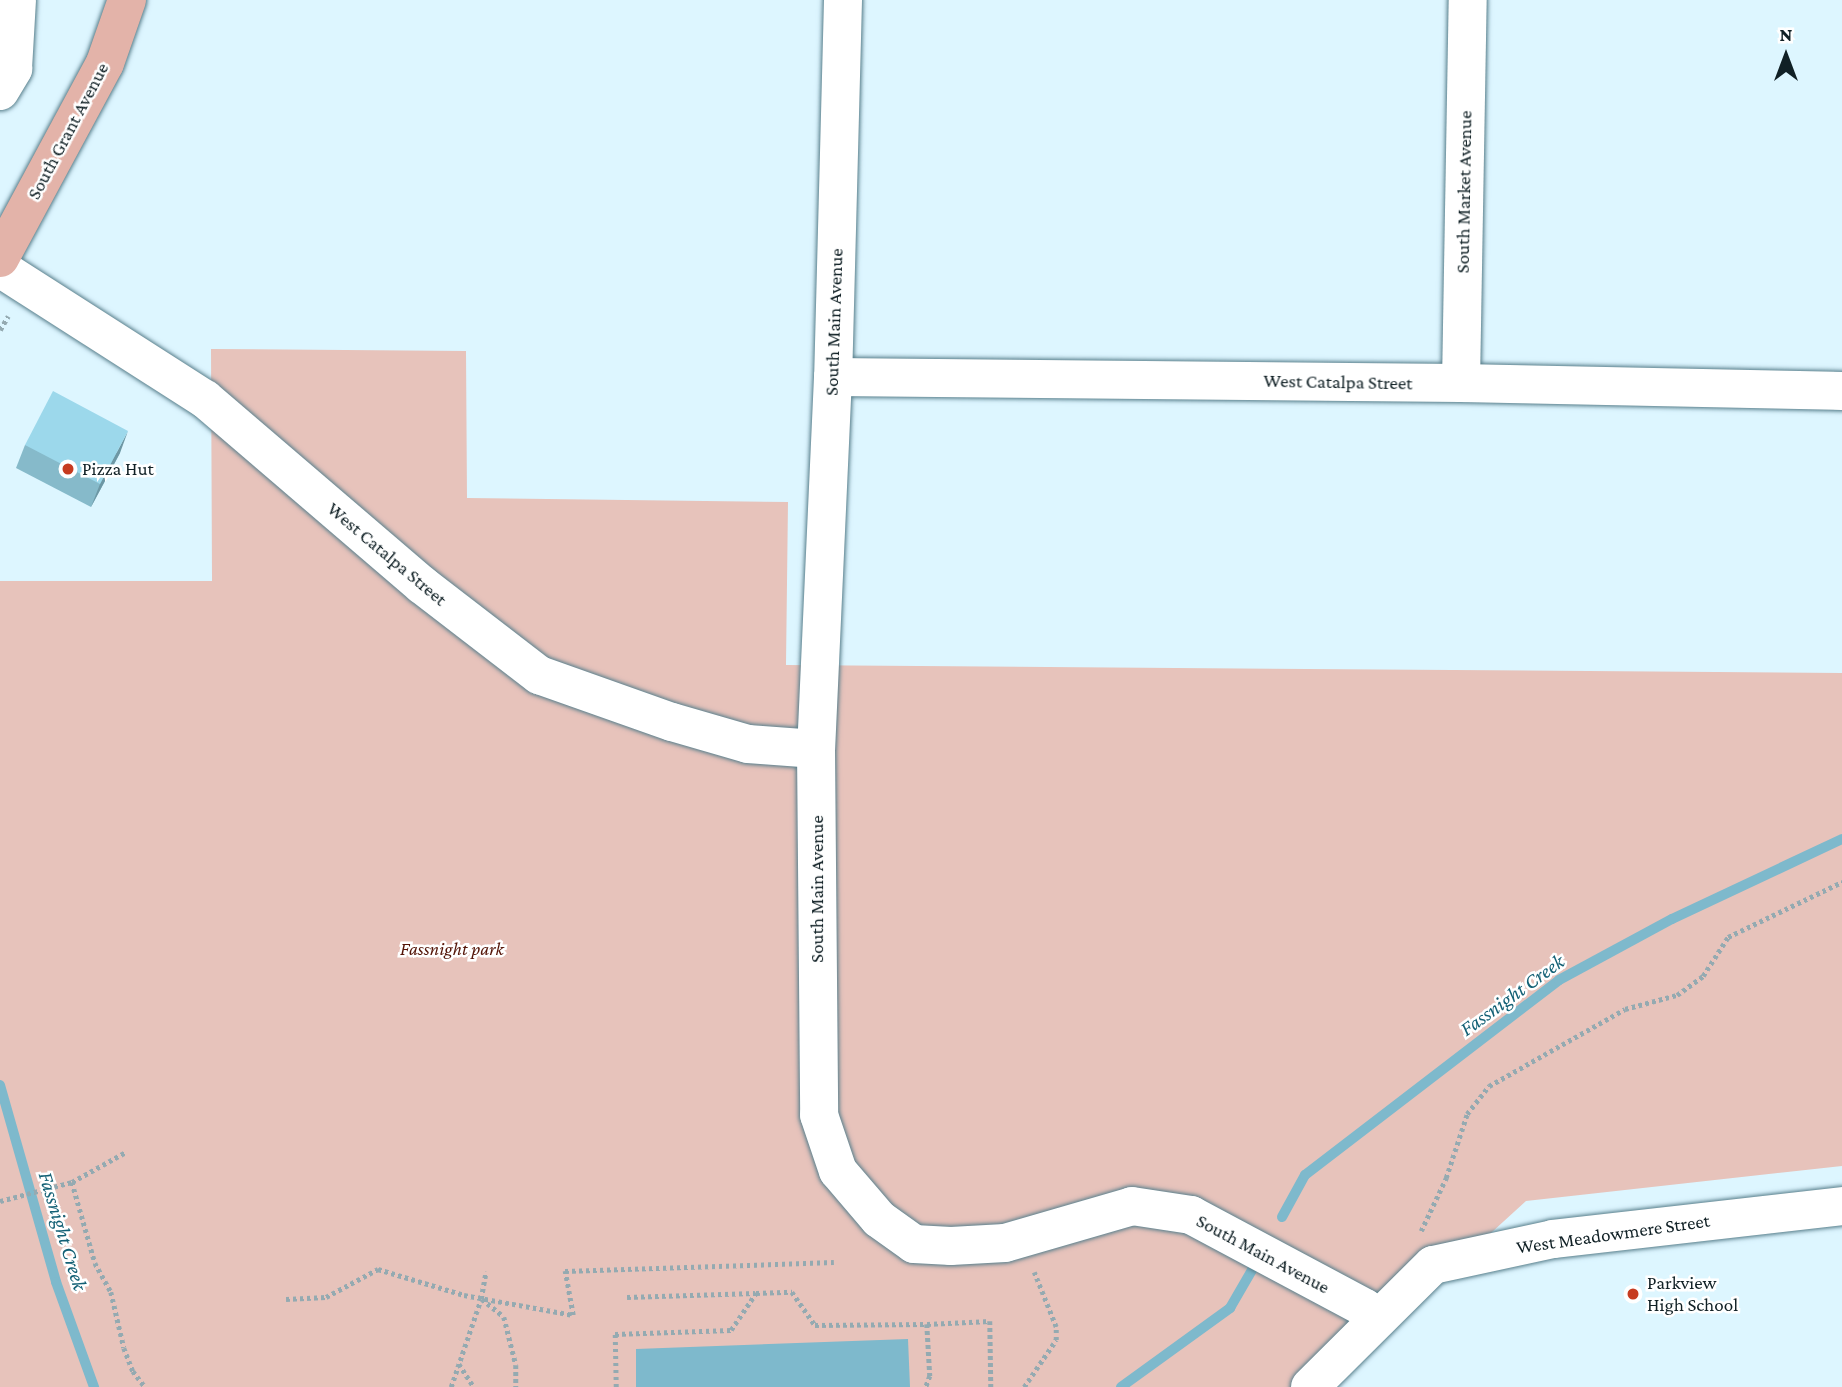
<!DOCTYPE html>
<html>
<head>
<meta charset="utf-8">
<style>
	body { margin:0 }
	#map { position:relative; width:1842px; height:1387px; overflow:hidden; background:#ddf6ff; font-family:"Crimson Pro",serif }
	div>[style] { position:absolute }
	.green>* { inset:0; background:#e7c3bb }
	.water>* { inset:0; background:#7eb9cc }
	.stream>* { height:10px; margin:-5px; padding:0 5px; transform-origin:5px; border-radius:5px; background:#7eb9cc }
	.path>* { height:4.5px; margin-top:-2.25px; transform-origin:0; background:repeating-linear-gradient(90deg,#94aab1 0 3.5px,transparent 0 7px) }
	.roads { filter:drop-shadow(0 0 2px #587f8c) drop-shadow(0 0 2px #587f8c) }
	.minor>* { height:38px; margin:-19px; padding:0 19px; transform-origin:19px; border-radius:19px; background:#fff }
	.major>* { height:38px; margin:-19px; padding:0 19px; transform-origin:19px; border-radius:19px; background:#e3b3a9 }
	.wall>* { inset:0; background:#86baca }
	.shaded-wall>* { inset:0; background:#6d97a4 }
	.building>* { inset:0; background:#9cd8eb }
	.dots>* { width:19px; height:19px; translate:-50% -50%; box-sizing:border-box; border:4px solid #fff; border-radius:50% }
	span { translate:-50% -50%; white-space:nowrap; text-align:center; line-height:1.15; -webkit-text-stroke:5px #fff; paint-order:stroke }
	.street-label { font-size:19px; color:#102025 }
	.poi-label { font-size:19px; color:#102025 }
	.left { translate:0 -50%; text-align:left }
	.park-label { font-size:19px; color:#531407; font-style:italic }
	.water-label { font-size:21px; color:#136075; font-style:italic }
	.north { position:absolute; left:1751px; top:21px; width:70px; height:70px; -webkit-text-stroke:5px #fff; paint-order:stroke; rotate:0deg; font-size:19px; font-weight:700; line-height:28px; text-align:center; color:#102025 }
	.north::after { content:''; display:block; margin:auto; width:24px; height:32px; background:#102025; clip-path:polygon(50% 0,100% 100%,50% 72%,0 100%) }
</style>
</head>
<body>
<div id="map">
	<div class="green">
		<div style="clip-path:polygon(211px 349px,466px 351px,467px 498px,788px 502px,786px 665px,1842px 673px,1842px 1166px,1526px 1201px,1322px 1387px,0 1387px,0 581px,212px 581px)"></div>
	</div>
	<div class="water">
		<div style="clip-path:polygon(908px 1339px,910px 1387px,636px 1387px,636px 1349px)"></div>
	</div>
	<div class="stream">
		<div style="left:0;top:1085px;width:205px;rotate:74.1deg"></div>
		<div style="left:56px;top:1282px;width:112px;rotate:70.1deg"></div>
		<div style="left:1282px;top:1217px;width:48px;rotate:-61.3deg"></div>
		<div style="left:1305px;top:1175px;width:320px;rotate:-37.5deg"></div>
		<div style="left:1559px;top:980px;width:128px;rotate:-28.4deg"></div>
		<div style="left:1672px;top:919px;width:188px;rotate:-25.2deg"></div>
		<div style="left:1121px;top:1387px;width:135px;rotate:-35.9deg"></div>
		<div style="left:1230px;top:1308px;width:58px;rotate:-59.9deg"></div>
	</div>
	<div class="path">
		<div style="left:0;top:330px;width:16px;rotate:-60deg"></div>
		<div style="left:72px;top:1182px;width:84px;rotate:74.1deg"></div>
		<div style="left:95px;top:1263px;width:33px;rotate:61deg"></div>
		<div style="left:111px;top:1292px;width:57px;rotate:76.9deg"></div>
		<div style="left:124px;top:1348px;width:25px;rotate:69deg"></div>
		<div style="left:133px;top:1371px;width:20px;rotate:53deg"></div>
		<div style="left:0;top:1201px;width:74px;rotate:-14.8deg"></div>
		<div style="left:72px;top:1182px;width:60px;rotate:-29.1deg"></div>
		<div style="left:1421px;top:1231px;width:59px;rotate:-64.7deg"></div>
		<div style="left:1446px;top:1178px;width:67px;rotate:-71.8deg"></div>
		<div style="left:1467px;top:1114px;width:36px;rotate:-52deg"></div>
		<div style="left:1489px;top:1086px;width:156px;rotate:-29.5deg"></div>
		<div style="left:1625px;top:1009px;width:54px;rotate:-15.1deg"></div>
		<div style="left:1677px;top:995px;width:32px;rotate:-36deg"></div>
		<div style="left:1703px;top:976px;width:46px;rotate:-57.3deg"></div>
		<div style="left:1728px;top:937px;width:127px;rotate:-25.8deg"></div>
		<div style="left:627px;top:1297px;width:128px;rotate:-1.8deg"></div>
		<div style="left:286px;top:1299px;width:40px;rotate:-2.9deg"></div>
		<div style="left:326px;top:1297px;width:59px;rotate:-28.3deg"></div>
		<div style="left:378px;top:1269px;width:90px;rotate:16.8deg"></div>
		<div style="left:464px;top:1295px;width:111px;rotate:10.4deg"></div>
		<div style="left:573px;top:1315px;width:45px;rotate:-100.3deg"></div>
		<div style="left:565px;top:1271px;width:269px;rotate:-1.9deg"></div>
		<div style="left:482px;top:1299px;width:28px;rotate:39deg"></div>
		<div style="left:504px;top:1317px;width:49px;rotate:76deg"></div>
		<div style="left:516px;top:1365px;width:22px;rotate:90deg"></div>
		<div style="left:927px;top:1324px;width:63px;rotate:-2.7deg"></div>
		<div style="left:990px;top:1321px;width:66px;rotate:89.1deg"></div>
		<div style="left:459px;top:1364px;width:27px;rotate:57deg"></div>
		<div style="left:451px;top:1387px;width:93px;rotate:-71.2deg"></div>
		<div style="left:481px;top:1299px;width:28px;rotate:-80deg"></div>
		<div style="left:616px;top:1387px;width:53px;rotate:-91.1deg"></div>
		<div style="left:615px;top:1334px;width:116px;rotate:-2deg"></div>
		<div style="left:731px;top:1330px;width:45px;rotate:-56deg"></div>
		<div style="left:756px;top:1293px;width:36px;rotate:-2deg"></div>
		<div style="left:792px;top:1292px;width:40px;rotate:55.1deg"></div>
		<div style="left:815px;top:1325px;width:112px;rotate:-0.5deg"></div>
		<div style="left:927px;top:1324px;width:52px;rotate:86.7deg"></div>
		<div style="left:930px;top:1376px;width:12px;rotate:110deg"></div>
		<div style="left:1024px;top:1387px;width:57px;rotate:-55.8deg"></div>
		<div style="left:1056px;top:1340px;width:13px;rotate:-90deg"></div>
		<div style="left:1056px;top:1327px;width:59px;rotate:-111.8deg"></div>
	</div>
	<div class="roads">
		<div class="minor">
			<div style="left:843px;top:0;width:377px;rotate:91.5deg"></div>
			<div style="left:833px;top:377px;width:372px;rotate:92.6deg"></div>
			<div style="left:816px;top:749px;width:366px;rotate:89.5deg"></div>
			<div style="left:819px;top:1115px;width:59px;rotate:71.3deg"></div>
			<div style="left:838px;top:1171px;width:63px;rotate:49.5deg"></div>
			<div style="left:879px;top:1219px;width:43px;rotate:35.5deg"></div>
			<div style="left:914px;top:1244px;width:37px;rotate:3deg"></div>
			<div style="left:951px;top:1246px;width:54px;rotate:-3.2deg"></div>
			<div style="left:1005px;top:1243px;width:132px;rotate:-16.2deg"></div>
			<div style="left:1132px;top:1206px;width:60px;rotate:8.7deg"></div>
			<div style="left:1191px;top:1215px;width:197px;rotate:28.1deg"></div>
			<div style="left:1365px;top:1308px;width:17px;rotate:36deg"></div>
			<div style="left:0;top:91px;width:26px;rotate:-59deg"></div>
			<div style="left:13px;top:69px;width:69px;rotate:-86.7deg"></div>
			<div style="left:0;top:268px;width:243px;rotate:32.6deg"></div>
			<div style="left:205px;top:399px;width:286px;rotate:40.6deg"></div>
			<div style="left:422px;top:585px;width:148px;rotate:37.6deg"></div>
			<div style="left:539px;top:675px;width:141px;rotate:19.5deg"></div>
			<div style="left:672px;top:722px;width:79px;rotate:16.1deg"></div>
			<div style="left:748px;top:744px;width:68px;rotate:4.2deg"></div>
			<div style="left:833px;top:377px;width:628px;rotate:0.55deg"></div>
			<div style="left:1461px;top:383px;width:381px;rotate:1.2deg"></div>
			<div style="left:1461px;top:383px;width:383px;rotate:-89deg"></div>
			<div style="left:1310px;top:1387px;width:173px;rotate:-44.8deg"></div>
			<div style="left:1433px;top:1265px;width:123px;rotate:-12.2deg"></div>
			<div style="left:1553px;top:1239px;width:291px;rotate:-6.5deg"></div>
		</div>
		<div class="major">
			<div style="left:0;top:258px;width:221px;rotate:-61.7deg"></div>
			<div style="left:105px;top:63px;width:67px;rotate:-70.8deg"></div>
		</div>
	</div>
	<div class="wall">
		<div style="clip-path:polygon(25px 445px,120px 453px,91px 507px,16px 468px)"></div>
	</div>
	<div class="shaded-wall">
		<div style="clip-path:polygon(128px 431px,120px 453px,91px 507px,100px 484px)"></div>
	</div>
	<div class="building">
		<div style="clip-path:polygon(53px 391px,128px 431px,100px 484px,25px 445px)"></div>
	</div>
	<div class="dots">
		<div style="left:68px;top:469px;background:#c63b20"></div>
		<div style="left:1633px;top:1294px;background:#c63b20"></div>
	</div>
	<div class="street-label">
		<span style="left:68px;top:131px;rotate:-62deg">South Grant Avenue</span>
		<span style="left:1464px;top:192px;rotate:-89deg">South Market Avenue</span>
		<span style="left:834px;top:322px;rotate:-88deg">South Main Avenue</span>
		<span style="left:1338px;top:382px;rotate:1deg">West Catalpa Street</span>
		<span style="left:387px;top:554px;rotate:40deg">West Catalpa Street</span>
		<span style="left:817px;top:889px;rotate:-90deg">South Main Avenue</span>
		<span style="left:1613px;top:1234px;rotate:-8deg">West Meadowmere Street</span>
		<span style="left:1263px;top:1254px;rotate:28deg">South Main Avenue</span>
	</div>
	<div class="poi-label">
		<span class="left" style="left:82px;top:469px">Pizza Hut</span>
		<span class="left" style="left:1647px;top:1294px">Parkview<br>High School</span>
	</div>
	<div class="park-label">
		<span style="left:452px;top:949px">Fassnight park</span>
	</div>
	<div class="water-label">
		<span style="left:1512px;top:995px;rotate:-36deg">Fassnight Creek</span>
		<span style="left:63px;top:1231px;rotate:73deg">Fassnight Creek</span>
	</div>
	<div class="north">N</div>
</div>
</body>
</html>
